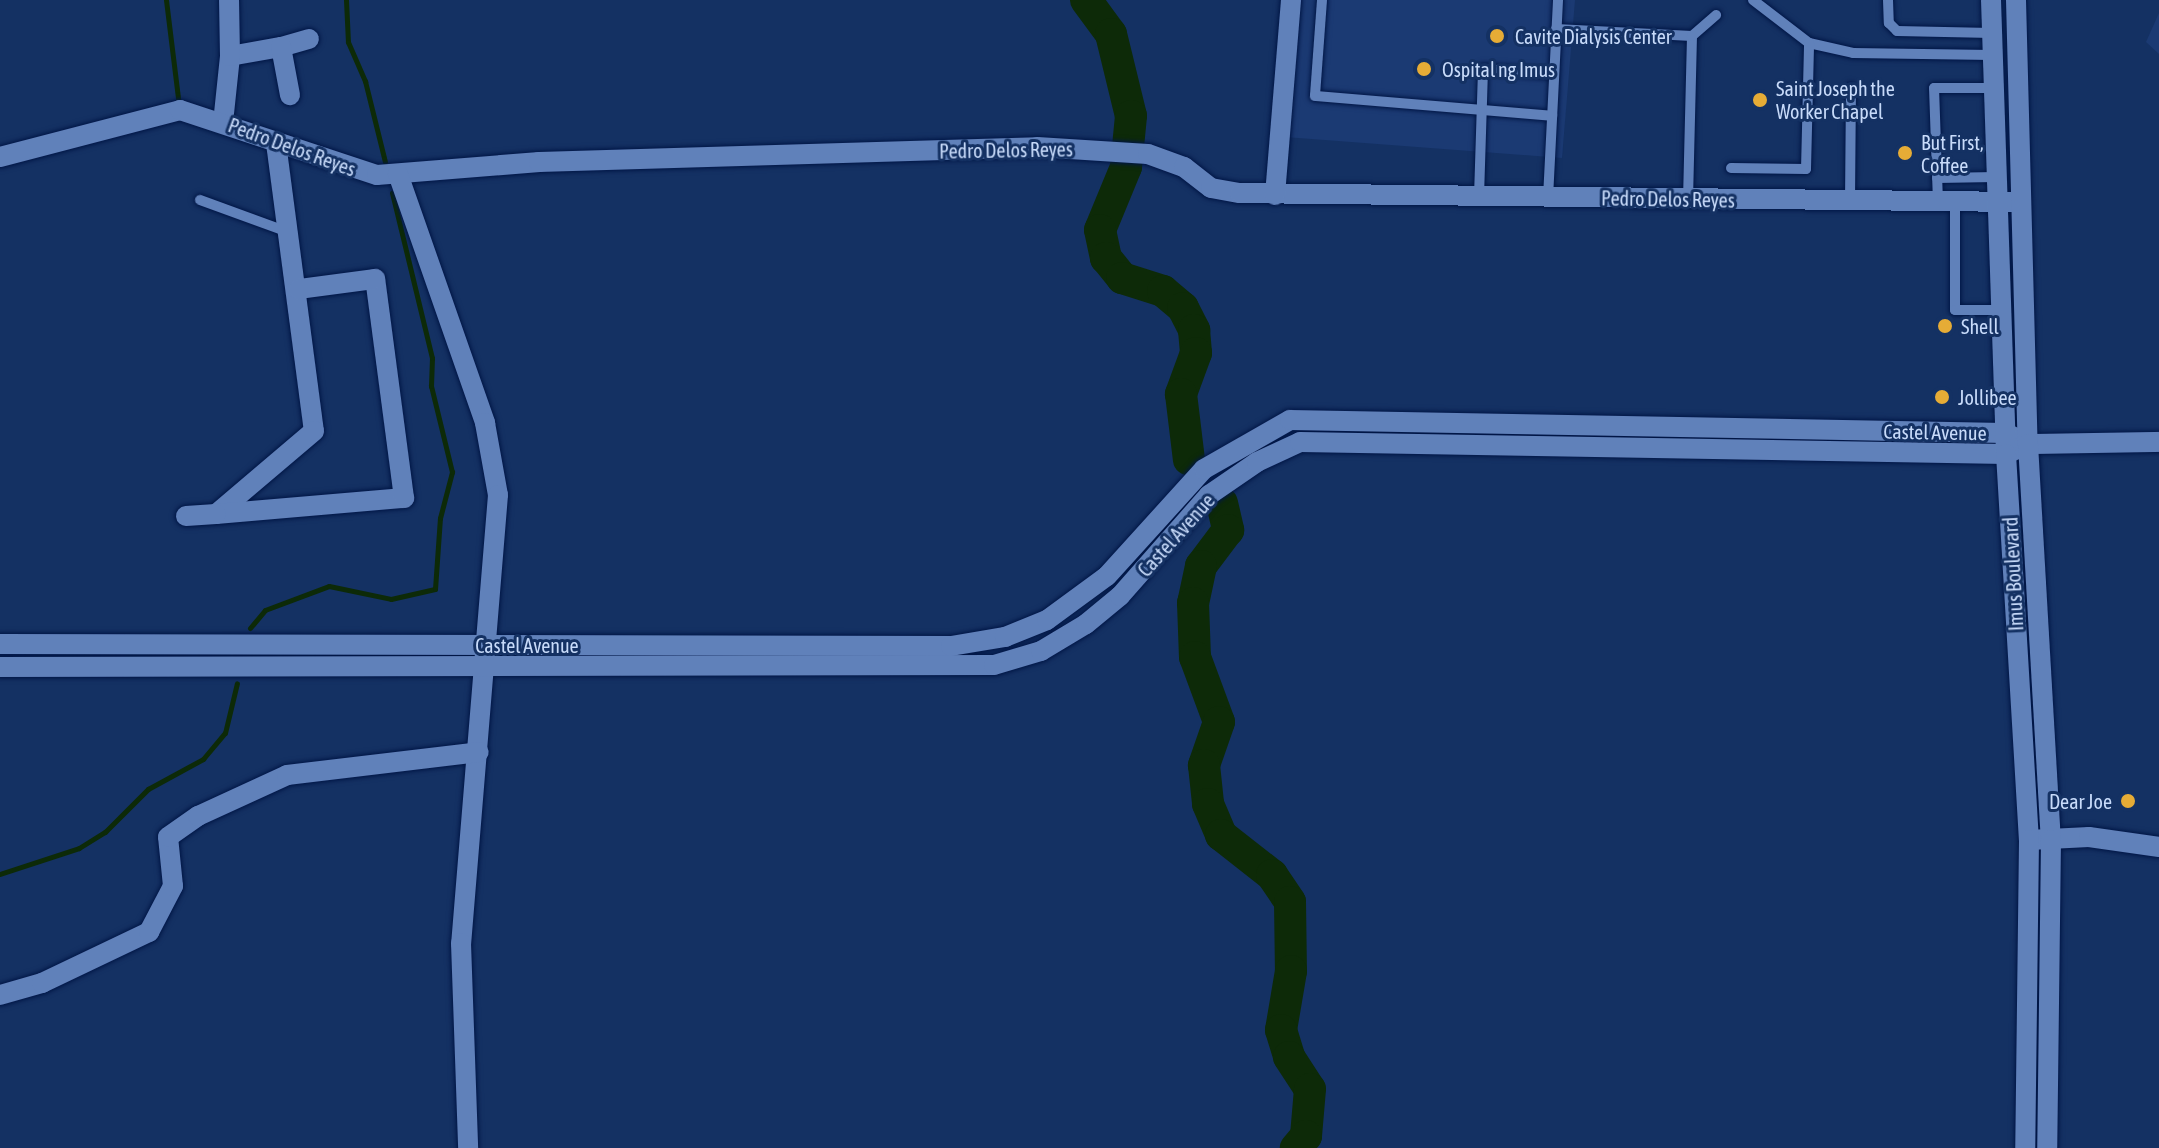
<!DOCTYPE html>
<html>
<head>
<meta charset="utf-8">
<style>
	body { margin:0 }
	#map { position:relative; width:2159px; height:1148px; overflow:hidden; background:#143163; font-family:"Asap Condensed",sans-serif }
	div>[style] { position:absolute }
	.built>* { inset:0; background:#1b3a73 }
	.stream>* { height:5px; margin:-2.5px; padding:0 2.5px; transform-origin:2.5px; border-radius:2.5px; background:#0d2a08 }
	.river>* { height:32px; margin:-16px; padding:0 16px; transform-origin:16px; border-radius:16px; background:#0d2a08 }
	.roads { filter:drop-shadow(0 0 2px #001646) drop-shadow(0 0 2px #001646) }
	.service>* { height:10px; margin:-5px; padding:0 5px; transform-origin:5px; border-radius:5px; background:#6081ba }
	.minor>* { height:20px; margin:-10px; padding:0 10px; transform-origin:10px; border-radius:10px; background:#6081ba }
	.tertiary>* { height:20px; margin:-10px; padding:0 10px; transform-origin:10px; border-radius:10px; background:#6081ba }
	.secondary>* { height:20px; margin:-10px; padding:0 10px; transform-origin:10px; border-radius:10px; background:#6081ba }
	.dots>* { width:22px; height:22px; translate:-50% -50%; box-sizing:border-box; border:4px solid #143163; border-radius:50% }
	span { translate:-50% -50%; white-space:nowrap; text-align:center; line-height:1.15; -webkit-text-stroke:6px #143163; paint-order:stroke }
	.poi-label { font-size:20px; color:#c8dbfa }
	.left { translate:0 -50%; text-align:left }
	.right { translate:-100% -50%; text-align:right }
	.street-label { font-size:20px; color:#c8dbfa }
</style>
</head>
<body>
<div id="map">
	<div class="built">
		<div style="clip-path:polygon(1285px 0,1575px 0,1562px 158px,1272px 136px)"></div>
		<div style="clip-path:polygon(2159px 13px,2159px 54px,2146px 42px)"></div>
	</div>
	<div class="stream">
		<div style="left:166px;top:0;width:107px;rotate:83deg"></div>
		<div style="left:346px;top:0;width:42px;rotate:87.3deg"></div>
		<div style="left:348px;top:42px;width:43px;rotate:66.4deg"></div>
		<div style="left:365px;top:81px;width:83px;rotate:76.1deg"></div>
		<div style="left:250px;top:628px;width:23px;rotate:-50deg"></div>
		<div style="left:265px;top:610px;width:68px;rotate:-20.6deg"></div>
		<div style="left:329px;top:586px;width:63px;rotate:11.8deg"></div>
		<div style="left:391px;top:599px;width:45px;rotate:-12.8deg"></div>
		<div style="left:435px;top:589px;width:71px;rotate:-86deg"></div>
		<div style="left:440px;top:518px;width:48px;rotate:-75.4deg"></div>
		<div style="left:452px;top:472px;width:89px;rotate:-103.7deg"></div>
		<div style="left:431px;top:386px;width:28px;rotate:-88deg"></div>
		<div style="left:432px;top:358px;width:170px;rotate:-103.6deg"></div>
		<div style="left:0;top:874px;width:83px;rotate:-18.2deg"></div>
		<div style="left:79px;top:848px;width:31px;rotate:-32deg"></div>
		<div style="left:105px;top:832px;width:61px;rotate:-45deg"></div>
		<div style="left:148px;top:789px;width:63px;rotate:-28.6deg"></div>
		<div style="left:203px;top:759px;width:34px;rotate:-50deg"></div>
		<div style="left:225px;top:733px;width:51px;rotate:-76.5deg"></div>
	</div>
	<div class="river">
		<div style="left:1086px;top:0;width:42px;rotate:53.7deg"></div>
		<div style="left:1111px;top:34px;width:84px;rotate:76.3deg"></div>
		<div style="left:1131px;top:116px;width:51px;rotate:95.6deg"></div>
		<div style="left:1126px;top:167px;width:68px;rotate:112.4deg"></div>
		<div style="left:1100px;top:230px;width:29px;rotate:78deg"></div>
		<div style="left:1106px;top:258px;width:26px;rotate:51deg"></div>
		<div style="left:1122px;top:278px;width:43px;rotate:17.6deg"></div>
		<div style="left:1163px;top:291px;width:26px;rotate:40deg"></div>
		<div style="left:1183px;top:308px;width:25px;rotate:63deg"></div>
		<div style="left:1194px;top:330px;width:23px;rotate:85deg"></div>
		<div style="left:1196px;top:353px;width:44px;rotate:110.1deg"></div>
		<div style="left:1181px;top:394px;width:66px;rotate:83.1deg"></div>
		<div style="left:1222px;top:503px;width:28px;rotate:77deg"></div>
		<div style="left:1228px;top:530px;width:45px;rotate:126.9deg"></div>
		<div style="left:1201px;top:566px;width:38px;rotate:102deg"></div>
		<div style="left:1193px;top:603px;width:54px;rotate:87.9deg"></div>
		<div style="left:1195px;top:657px;width:69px;rotate:69.7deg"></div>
		<div style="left:1219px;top:722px;width:46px;rotate:109.2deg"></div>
		<div style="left:1204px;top:765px;width:39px;rotate:84deg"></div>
		<div style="left:1208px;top:804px;width:34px;rotate:67deg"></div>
		<div style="left:1221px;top:835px;width:65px;rotate:38.1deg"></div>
		<div style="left:1272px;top:875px;width:32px;rotate:56deg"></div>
		<div style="left:1290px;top:902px;width:69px;rotate:89.2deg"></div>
		<div style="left:1291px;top:971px;width:60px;rotate:99.6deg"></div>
		<div style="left:1281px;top:1030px;width:28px;rotate:73deg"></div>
		<div style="left:1289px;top:1057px;width:38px;rotate:57deg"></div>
		<div style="left:1310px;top:1089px;width:47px;rotate:94.9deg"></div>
		<div style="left:1306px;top:1136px;width:16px;rotate:130deg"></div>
	</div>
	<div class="roads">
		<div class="service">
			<div style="left:1322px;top:0;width:96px;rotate:94.2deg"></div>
			<div style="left:1315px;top:96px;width:238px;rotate:4.8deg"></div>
			<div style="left:1753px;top:0;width:71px;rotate:37.5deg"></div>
			<div style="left:1809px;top:43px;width:45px;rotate:12.8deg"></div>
			<div style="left:1853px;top:53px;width:139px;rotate:0.8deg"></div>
			<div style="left:1888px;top:0;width:23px;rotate:88deg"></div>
			<div style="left:1889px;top:23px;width:11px;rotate:45deg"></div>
			<div style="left:1897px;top:31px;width:95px;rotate:1.2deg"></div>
			<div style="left:1556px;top:29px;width:136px;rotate:2.9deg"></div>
			<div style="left:1692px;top:36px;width:163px;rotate:91.4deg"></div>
			<div style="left:1692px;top:36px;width:32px;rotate:-41deg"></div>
			<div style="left:1731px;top:168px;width:75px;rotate:0.8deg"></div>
			<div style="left:1806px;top:169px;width:126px;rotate:-88.6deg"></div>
			<div style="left:1937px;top:178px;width:59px;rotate:-1deg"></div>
			<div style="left:1479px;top:197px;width:128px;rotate:-88.2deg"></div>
			<div style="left:1483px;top:69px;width:71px;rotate:4deg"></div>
			<div style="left:1548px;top:198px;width:198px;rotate:-87.1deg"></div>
			<div style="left:200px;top:200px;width:94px;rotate:20deg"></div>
			<div style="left:1850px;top:201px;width:113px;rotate:-89.5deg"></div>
			<div style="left:1938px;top:202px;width:114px;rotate:-92deg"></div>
			<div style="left:1934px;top:88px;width:59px"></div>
			<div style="left:1955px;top:202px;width:108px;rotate:90deg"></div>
			<div style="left:1955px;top:310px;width:45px"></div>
		</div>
		<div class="minor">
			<div style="left:281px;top:47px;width:29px;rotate:-16deg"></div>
			<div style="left:230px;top:56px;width:52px;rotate:-10deg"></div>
			<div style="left:281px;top:47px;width:49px;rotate:79.4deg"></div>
			<div style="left:223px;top:123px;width:67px;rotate:-84deg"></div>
			<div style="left:230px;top:56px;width:56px;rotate:-91deg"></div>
			<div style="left:276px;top:143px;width:290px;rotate:82.5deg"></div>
			<div style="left:314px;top:431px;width:128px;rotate:139.7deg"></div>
			<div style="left:216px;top:514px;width:189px;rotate:-4.9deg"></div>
			<div style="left:404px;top:498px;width:221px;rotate:-97.5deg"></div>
			<div style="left:375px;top:279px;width:77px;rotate:172.5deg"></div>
			<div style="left:0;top:157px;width:186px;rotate:-14.6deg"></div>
			<div style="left:180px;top:110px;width:207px;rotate:18.3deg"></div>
			<div style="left:377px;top:175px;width:163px;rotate:-4.6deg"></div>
			<div style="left:539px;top:162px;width:498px;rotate:-1.7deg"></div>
			<div style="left:1037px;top:147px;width:111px;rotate:3.6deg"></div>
			<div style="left:1148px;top:154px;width:38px;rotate:20deg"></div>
			<div style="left:1184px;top:167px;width:34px;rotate:38deg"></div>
			<div style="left:1211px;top:188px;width:29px;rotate:10deg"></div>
			<div style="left:1240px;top:193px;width:780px;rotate:0.66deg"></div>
			<div style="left:398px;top:174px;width:264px;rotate:70.7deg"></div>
			<div style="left:485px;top:423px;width:73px;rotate:79.8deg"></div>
			<div style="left:498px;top:495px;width:450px;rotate:94.7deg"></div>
			<div style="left:461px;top:943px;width:205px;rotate:88deg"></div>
			<div style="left:1275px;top:195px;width:196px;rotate:-85.3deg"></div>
			<div style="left:2028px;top:444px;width:131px;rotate:-0.9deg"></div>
			<div style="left:186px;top:516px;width:30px;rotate:-4deg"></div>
			<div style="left:2029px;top:840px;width:60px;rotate:-2.9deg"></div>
			<div style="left:2089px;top:837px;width:71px;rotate:8.1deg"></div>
			<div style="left:0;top:995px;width:44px;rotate:-15.9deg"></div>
			<div style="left:42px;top:983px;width:119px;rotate:-25.5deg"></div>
			<div style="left:149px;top:932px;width:52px;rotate:-62.4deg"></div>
			<div style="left:173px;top:886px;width:49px;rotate:-95.8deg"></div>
			<div style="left:168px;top:837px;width:37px;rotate:-35deg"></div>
			<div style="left:198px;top:816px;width:98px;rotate:-24.7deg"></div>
			<div style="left:287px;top:775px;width:193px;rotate:-6.8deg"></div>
		</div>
		<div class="tertiary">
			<div style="left:0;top:644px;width:951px;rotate:0.12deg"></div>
			<div style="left:951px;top:646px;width:55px;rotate:-9.5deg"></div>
			<div style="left:1005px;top:637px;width:45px;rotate:-22deg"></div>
			<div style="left:1047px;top:620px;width:74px;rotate:-36.3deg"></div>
			<div style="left:1107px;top:576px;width:144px;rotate:-47.8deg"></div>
			<div style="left:1204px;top:469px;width:99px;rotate:-29.7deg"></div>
			<div style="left:1290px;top:420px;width:715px;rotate:1.04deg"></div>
			<div style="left:2005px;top:433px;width:17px;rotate:24deg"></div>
			<div style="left:0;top:667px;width:994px;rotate:-0.12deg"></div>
			<div style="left:994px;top:665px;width:49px;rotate:-16.6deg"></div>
			<div style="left:1041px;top:651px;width:52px;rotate:-31deg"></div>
			<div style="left:1086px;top:624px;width:44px;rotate:-39.5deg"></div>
			<div style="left:1120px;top:596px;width:135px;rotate:-48.6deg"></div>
			<div style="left:1209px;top:495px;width:58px;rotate:-34.5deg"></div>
			<div style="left:1257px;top:462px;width:47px;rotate:-24.9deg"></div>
			<div style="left:1300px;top:442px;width:706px;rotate:0.97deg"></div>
			<div style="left:2006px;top:454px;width:24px;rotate:-24deg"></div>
		</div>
		<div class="secondary">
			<div style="left:1991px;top:0;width:454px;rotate:88.1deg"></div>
			<div style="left:2006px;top:454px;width:387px;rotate:86.6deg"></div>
			<div style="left:2029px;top:840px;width:308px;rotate:90.7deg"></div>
			<div style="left:2016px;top:0;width:444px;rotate:88.5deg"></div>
			<div style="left:2028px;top:444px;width:397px;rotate:86.7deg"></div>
			<div style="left:2051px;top:840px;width:308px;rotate:90.7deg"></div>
		</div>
	</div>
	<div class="dots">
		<div style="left:1497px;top:36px;background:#e6ac36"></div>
		<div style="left:1424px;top:69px;background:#e6ac36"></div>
		<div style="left:1760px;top:100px;background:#e6ac36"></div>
		<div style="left:1905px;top:153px;background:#e6ac36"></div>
		<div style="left:1945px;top:326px;background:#e6ac36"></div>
		<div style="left:1942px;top:397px;background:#e6ac36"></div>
		<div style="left:2128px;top:801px;background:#e6ac36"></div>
	</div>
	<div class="poi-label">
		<span class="left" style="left:1515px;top:36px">Cavite Dialysis Center</span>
		<span class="left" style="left:1442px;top:69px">Ospital ng Imus</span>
		<span class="left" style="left:1776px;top:100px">Saint Joseph the<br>Worker Chapel</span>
		<span class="left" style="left:1921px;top:154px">But First,<br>Coffee</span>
		<span class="left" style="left:1961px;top:326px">Shell</span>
		<span class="left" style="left:1958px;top:397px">Jollibee</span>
		<span class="right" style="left:2112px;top:801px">Dear Joe</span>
	</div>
	<div class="street-label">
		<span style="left:292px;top:147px;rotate:20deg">Pedro Delos Reyes</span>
		<span style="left:1006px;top:150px;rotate:-1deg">Pedro Delos Reyes</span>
		<span style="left:1668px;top:199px;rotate:1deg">Pedro Delos Reyes</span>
		<span style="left:1935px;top:432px;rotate:1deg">Castel Avenue</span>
		<span style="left:1176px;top:535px;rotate:-48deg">Castel Avenue</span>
		<span style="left:2013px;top:574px;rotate:-93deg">Imus Boulevard</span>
		<span style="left:527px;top:645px">Castel Avenue</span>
	</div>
</div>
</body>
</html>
